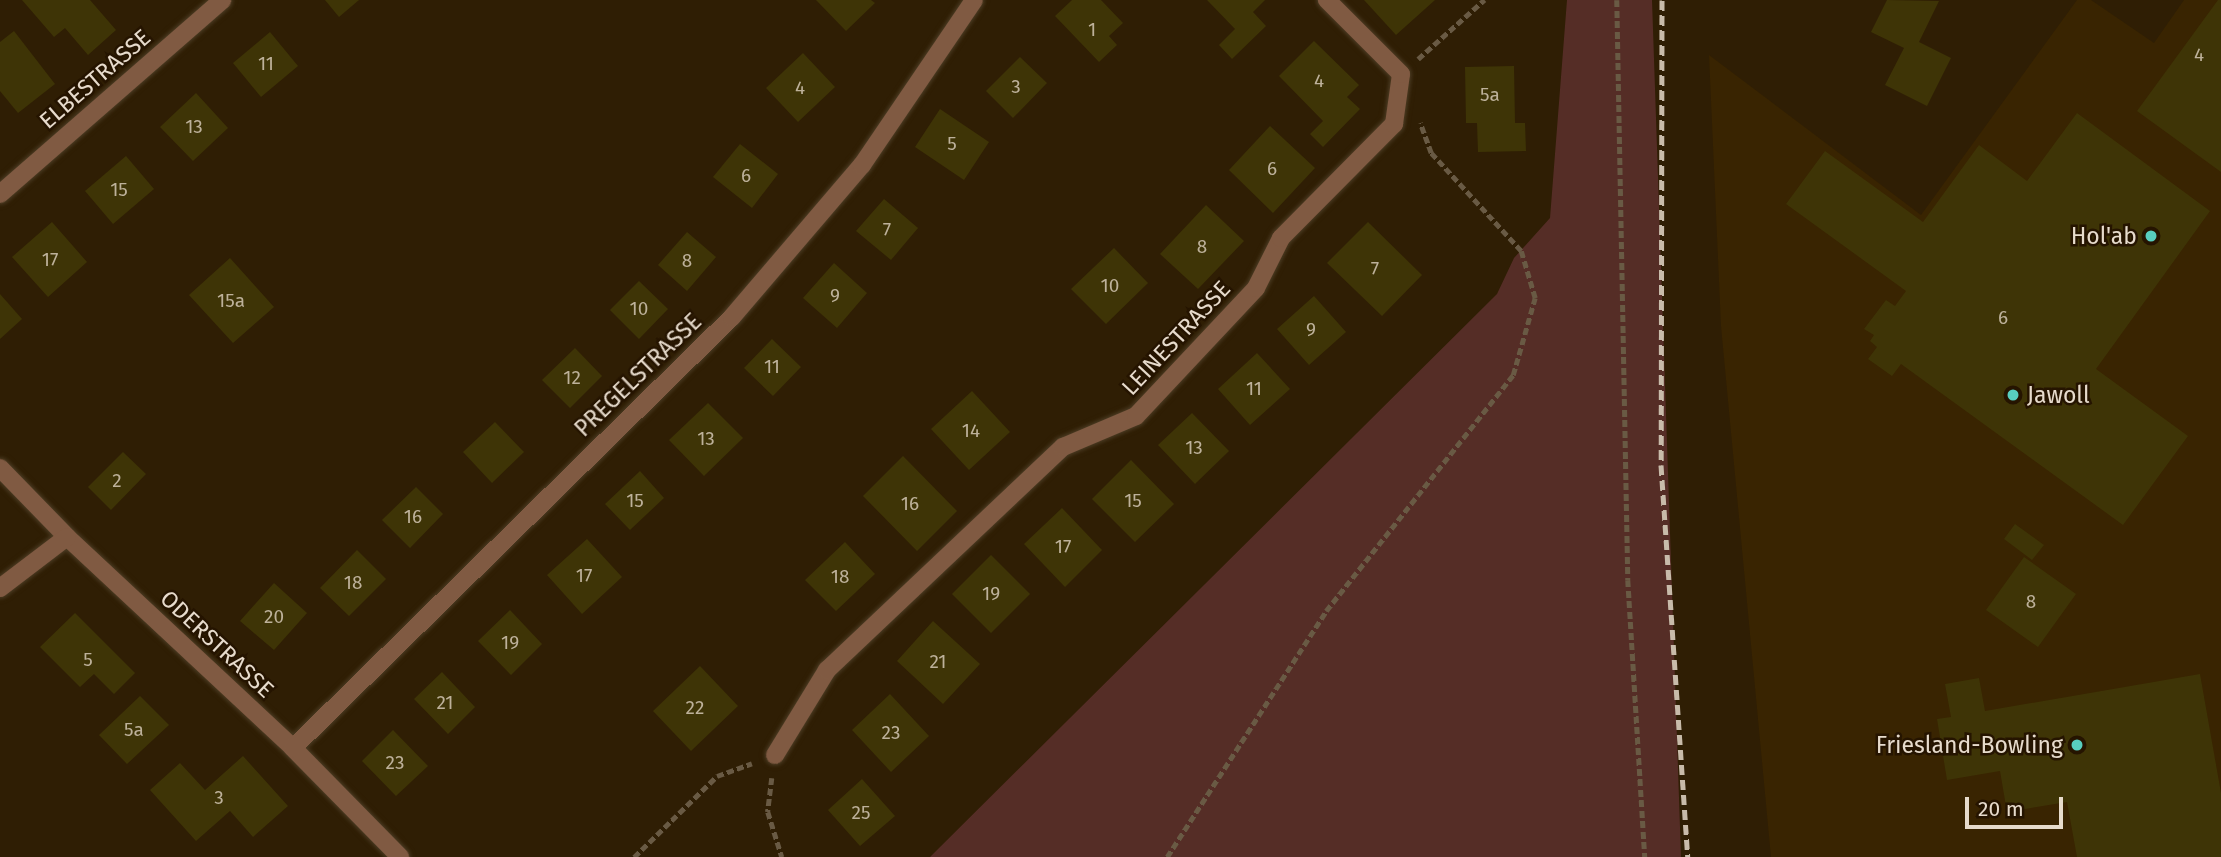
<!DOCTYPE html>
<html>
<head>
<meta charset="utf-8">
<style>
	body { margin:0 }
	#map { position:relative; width:2221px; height:857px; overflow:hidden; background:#2f1e04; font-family:"Fira Sans",sans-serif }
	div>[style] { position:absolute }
	.built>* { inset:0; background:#392401 }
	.green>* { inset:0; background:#552d26 }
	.building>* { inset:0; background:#3e3406 }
	.path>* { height:4.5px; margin-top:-2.25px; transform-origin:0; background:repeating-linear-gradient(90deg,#695a44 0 7px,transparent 0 10.5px) }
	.roads { filter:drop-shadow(0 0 2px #4c3c24) drop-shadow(0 0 2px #4c3c24) }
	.minor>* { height:18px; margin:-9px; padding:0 9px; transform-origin:9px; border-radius:9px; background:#805a42 }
	.rail>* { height:5px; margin-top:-2.5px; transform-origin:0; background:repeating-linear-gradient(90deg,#c8bbaa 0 10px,transparent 0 15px) }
	.dots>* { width:19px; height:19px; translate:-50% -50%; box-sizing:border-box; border:4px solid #251400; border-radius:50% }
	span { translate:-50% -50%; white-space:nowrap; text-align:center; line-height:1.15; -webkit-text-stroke:5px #251400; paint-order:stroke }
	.number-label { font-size:19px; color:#bdb19a }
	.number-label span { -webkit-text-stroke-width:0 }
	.street-label { font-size:23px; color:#e7dbcc }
	.poi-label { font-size:23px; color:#e7dbcc }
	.right { translate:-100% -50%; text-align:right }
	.left { translate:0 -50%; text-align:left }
	.scale { position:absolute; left:1965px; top:797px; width:98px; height:32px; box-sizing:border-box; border:4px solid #e7dbcc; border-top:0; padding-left:9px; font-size:21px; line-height:24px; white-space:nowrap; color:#e7dbcc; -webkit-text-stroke:5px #251400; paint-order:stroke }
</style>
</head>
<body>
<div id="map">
	<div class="built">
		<div style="clip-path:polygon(2077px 0,2091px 0,2154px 43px,2184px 0,2221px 0,2221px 857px,1771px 857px,1721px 326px,1709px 55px,1921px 215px)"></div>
	</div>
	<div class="green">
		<div style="clip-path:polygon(1567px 0,1652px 0,1681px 857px,930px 857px,1497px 294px,1514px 258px,1550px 218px)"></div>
	</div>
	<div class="building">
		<div style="clip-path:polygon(22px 0,90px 0,116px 30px,88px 55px,65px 28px,54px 37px)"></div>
		<div style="clip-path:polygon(325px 0,359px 0,339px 17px)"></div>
		<div style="clip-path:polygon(816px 0,871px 0,875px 3px,846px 31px)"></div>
		<div style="clip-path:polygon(1072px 0,1101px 0,1123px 23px,1109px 36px,1117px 45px,1099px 62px,1055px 16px)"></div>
		<div style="clip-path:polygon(1207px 0,1265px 0,1253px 12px,1266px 26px,1232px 59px,1219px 45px,1235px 29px)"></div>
		<div style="clip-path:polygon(1364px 0,1435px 0,1396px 35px)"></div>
		<div style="clip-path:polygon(1887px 0,1939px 1px,1919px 42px,1951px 58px,1927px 106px,1885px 85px,1904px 48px,1871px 32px)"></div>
		<div style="clip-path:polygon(2218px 0,2221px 0,2221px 172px,2137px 111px)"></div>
		<div style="clip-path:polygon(14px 31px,55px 84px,18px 113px,0 91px,0 42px)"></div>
		<div style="clip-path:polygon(270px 32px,298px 66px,261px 97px,233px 63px)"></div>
		<div style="clip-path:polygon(1314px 41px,1359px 85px,1347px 97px,1360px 109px,1323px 147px,1310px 134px,1323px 121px,1279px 76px)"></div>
		<div style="clip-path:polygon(803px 53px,835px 87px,798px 122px,766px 88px)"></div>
		<div style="clip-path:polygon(1020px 57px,1047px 83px,1013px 118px,986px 91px)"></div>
		<div style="clip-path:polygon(1514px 66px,1515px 123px,1525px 123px,1526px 151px,1478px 152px,1477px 123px,1466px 123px,1465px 67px)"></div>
		<div style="clip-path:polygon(196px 93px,228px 128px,193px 161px,160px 127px)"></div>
		<div style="clip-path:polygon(940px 109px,989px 142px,964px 180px,915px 147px)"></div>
		<div style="clip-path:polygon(2077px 113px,2210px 211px,2096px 369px,2188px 436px,2123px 525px,1901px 364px,1892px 376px,1868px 359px,1877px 347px,1870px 341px,1874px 335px,1864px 329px,1886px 300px,1895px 306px,1906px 291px,1786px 204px,1825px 151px,1923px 222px,1979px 145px,2027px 181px)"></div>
		<div style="clip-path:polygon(1270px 126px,1315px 168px,1273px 213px,1229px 170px)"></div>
		<div style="clip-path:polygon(740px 144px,778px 174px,752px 208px,713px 177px)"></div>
		<div style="clip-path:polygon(126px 156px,154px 189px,113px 224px,85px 191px)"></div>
		<div style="clip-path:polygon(884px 199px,918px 228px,891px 260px,856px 231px)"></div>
		<div style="clip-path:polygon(1206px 205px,1244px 241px,1198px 289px,1160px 254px)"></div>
		<div style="clip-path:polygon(52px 222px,87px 262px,48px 297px,12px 257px)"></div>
		<div style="clip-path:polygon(1368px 222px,1422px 275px,1382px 316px,1327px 263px)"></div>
		<div style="clip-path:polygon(687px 232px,716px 257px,687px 291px,658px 265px)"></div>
		<div style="clip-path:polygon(1114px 248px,1148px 283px,1106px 324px,1071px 289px)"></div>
		<div style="clip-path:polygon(230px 258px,274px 307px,233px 343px,189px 295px)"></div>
		<div style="clip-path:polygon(834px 263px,867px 293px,837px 328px,803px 298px)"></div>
		<div style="clip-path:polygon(639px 281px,668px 309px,639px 339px,610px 310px)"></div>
		<div style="clip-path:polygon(0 294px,22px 319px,0 339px)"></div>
		<div style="clip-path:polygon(1314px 296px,1346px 332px,1309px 365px,1277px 329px)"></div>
		<div style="clip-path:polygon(772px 339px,801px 367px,773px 396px,744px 368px)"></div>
		<div style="clip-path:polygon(575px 348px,602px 376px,570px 408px,542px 380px)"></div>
		<div style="clip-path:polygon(1257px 353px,1290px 389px,1250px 425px,1218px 389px)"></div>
		<div style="clip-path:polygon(972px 391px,1010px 432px,969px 470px,931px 429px)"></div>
		<div style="clip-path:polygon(708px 403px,743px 438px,704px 476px,669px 440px)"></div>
		<div style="clip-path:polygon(1192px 413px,1229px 451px,1195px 484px,1158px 445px)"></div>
		<div style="clip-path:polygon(495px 422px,524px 452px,492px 483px,463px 452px)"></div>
		<div style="clip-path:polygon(123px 452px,146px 474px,111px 510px,88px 487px)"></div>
		<div style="clip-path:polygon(903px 456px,957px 511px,917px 551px,863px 496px)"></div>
		<div style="clip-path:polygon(1131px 460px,1174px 504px,1135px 542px,1092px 499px)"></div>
		<div style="clip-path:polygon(640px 471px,664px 498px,630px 530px,605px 504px)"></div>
		<div style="clip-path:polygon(416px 487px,443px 514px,410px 548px,382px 520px)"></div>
		<div style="clip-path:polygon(1062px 508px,1102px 550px,1065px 587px,1024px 544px)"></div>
		<div style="clip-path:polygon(2015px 524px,2044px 545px,2032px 560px,2004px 539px)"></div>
		<div style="clip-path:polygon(587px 539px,622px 577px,582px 614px,547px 575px)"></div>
		<div style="clip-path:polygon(845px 542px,875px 574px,836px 611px,805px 580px)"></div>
		<div style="clip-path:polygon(357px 550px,386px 579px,349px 616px,320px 588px)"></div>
		<div style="clip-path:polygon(991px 555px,1030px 594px,991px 633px,952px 594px)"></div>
		<div style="clip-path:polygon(2024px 557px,2076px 594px,2038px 647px,1986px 610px)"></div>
		<div style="clip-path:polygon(274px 583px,307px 613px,274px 650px,240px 621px)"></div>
		<div style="clip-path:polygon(510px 610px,542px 644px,511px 675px,478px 641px)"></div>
		<div style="clip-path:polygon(75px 613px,135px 673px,114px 694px,94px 674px,80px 687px,40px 647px)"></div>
		<div style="clip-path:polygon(933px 621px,980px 664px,943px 704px,897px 661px)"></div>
		<div style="clip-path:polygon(700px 666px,738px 706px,691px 751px,653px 711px)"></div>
		<div style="clip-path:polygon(442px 672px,475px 707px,448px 734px,414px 699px)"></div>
		<div style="clip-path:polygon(2200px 674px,2221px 793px,2221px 857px,2077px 857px,2067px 802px,2007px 812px,2000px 771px,1947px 780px,1937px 719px,1951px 717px,1945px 684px,1979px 678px,1985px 711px)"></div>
		<div style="clip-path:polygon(890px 694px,929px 736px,891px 772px,852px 730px)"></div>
		<div style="clip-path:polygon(140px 696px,169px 725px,127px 764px,99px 735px)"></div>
		<div style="clip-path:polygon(393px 730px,428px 766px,396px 796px,362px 761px)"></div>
		<div style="clip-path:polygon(243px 756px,288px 806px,253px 837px,230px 811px,196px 841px,150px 790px,180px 763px,205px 790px)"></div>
		<div style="clip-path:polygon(862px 779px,895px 816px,860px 846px,828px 810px)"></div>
	</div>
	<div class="path">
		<div style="left:1617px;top:0;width:580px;rotate:88.91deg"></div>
		<div style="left:1628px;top:580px;width:278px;rotate:86.5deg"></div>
		<div style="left:1418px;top:59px;width:89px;rotate:-41.8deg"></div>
		<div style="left:772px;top:778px;width:34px;rotate:97deg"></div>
		<div style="left:768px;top:812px;width:47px;rotate:72.7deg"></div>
		<div style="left:634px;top:857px;width:116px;rotate:-44.3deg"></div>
		<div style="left:717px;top:776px;width:37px;rotate:-20deg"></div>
		<div style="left:1167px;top:857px;width:293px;rotate:-57.1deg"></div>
		<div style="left:1326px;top:611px;width:301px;rotate:-51.6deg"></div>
		<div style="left:1513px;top:375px;width:80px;rotate:-74.1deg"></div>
		<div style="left:1535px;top:298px;width:49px;rotate:-106.6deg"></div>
		<div style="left:1521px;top:251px;width:133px;rotate:-132.6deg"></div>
		<div style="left:1431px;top:153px;width:32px;rotate:-110deg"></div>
	</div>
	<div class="roads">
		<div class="minor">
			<div style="left:0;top:194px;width:295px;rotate:-41.1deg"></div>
			<div style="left:0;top:468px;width:96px;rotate:45.8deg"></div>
			<div style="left:67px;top:537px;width:309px;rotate:43deg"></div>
			<div style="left:293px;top:748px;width:153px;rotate:45.5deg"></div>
			<div style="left:0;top:588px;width:84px;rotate:-37.3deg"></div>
			<div style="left:293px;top:748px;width:615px;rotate:-44.47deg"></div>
			<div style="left:732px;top:317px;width:200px;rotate:-49.5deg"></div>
			<div style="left:862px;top:165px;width:199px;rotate:-55.8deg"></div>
			<div style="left:775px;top:755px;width:100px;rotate:-58.5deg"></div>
			<div style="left:827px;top:670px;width:325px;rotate:-43.4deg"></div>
			<div style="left:1063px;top:447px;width:79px;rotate:-23deg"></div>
			<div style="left:1136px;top:416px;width:175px;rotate:-46.8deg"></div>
			<div style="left:1256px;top:288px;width:56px;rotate:-63.4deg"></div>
			<div style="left:1281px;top:238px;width:161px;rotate:-45.3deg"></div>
			<div style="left:1394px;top:124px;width:50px;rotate:-82deg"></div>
			<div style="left:1401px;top:74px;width:105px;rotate:-135deg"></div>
		</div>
	</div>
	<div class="rail">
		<div style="left:1662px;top:0;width:465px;rotate:90.1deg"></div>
		<div style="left:1661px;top:465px;width:393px;rotate:86.1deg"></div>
	</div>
	<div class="dots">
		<div style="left:2151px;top:236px;background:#58cebf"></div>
		<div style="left:2013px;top:395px;background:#58cebf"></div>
		<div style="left:2077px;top:745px;background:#58cebf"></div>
	</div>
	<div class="number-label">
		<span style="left:1092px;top:30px">1</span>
		<span style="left:2199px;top:55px">4</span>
		<span style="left:266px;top:64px">11</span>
		<span style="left:1319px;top:81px">4</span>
		<span style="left:1016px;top:87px">3</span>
		<span style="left:800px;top:88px">4</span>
		<span style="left:1490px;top:95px">5a</span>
		<span style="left:194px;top:127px">13</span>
		<span style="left:952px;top:144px">5</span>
		<span style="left:1272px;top:169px">6</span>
		<span style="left:746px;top:176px">6</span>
		<span style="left:119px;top:190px">15</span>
		<span style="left:887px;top:230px">7</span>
		<span style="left:1202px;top:247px">8</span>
		<span style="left:50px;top:260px">17</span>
		<span style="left:687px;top:261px">8</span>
		<span style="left:1375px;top:269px">7</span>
		<span style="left:1110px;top:286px">10</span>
		<span style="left:835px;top:296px">9</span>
		<span style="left:231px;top:301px">15a</span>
		<span style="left:639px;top:309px">10</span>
		<span style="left:2003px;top:318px">6</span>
		<span style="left:1311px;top:330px">9</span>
		<span style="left:772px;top:367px">11</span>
		<span style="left:572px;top:378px">12</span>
		<span style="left:1254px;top:389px">11</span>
		<span style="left:971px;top:431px">14</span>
		<span style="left:706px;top:439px">13</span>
		<span style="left:1194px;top:448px">13</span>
		<span style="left:117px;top:481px">2</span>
		<span style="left:635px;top:501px">15</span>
		<span style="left:1133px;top:501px">15</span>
		<span style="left:910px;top:504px">16</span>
		<span style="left:413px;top:517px">16</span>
		<span style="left:1063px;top:547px">17</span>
		<span style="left:584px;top:576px">17</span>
		<span style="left:840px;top:577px">18</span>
		<span style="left:353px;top:583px">18</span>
		<span style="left:991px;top:594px">19</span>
		<span style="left:2031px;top:602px">8</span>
		<span style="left:274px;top:617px">20</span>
		<span style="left:510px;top:643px">19</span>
		<span style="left:88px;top:660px">5</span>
		<span style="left:938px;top:662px">21</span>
		<span style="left:445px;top:703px">21</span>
		<span style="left:695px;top:708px">22</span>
		<span style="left:134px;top:730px">5a</span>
		<span style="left:891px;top:733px">23</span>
		<span style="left:395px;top:763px">23</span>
		<span style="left:219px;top:798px">3</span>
		<span style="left:861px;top:813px">25</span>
	</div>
	<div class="street-label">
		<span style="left:95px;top:79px;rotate:-41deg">ELBESTRASSE</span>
		<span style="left:1176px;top:338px;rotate:-47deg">LEINESTRASSE</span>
		<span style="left:638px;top:375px;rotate:-44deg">PREGELSTRASSE</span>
		<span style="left:217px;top:644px;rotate:43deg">ODERSTRASSE</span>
	</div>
	<div class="poi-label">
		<span class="right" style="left:2137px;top:236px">Hol'ab</span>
		<span class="left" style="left:2027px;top:395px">Jawoll</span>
		<span class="right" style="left:2063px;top:745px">Friesland-Bowling</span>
	</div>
	<div class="scale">20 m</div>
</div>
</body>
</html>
